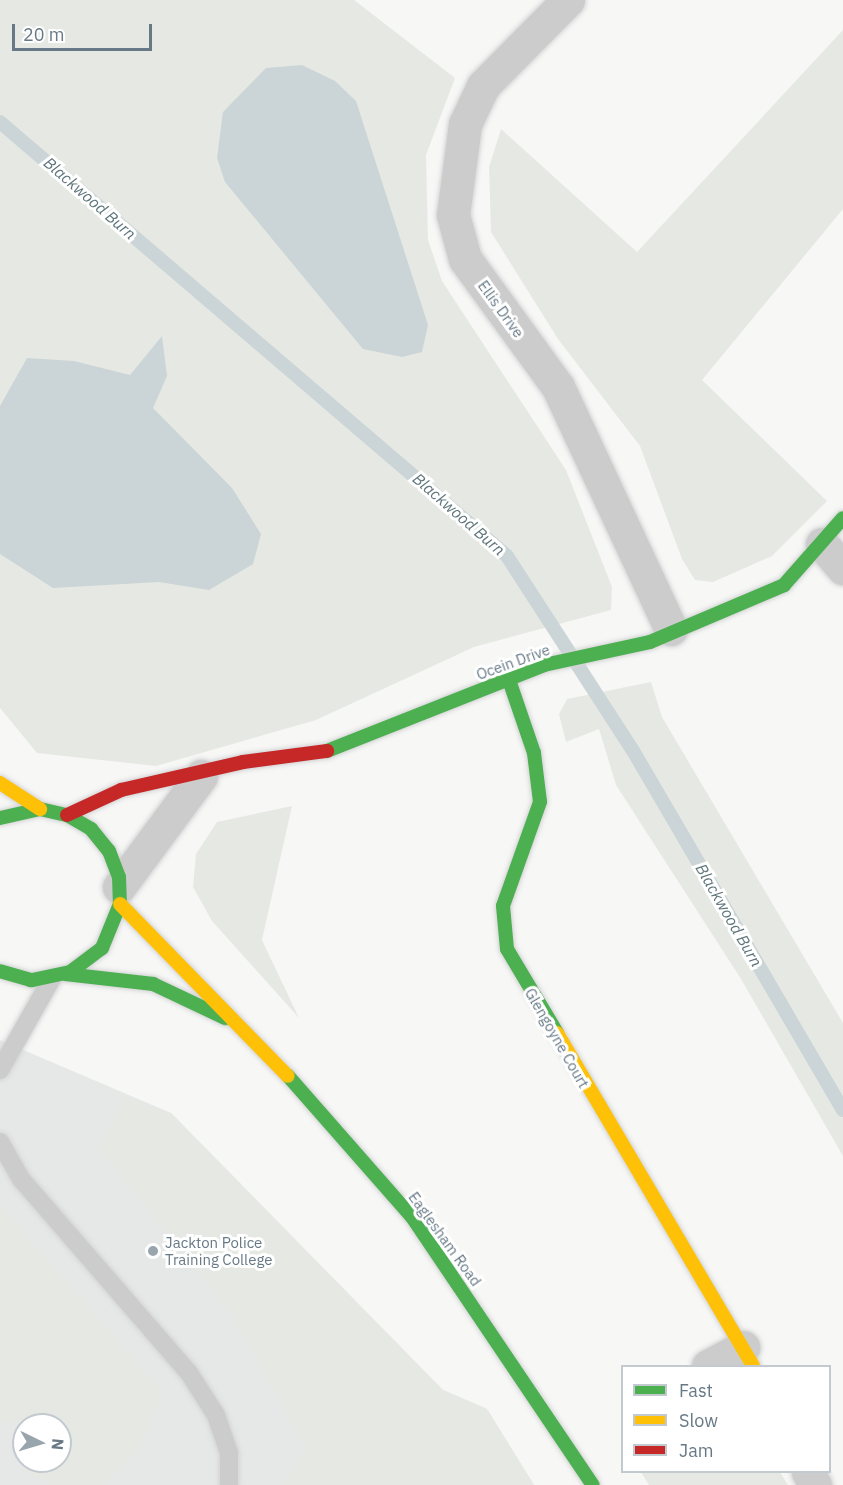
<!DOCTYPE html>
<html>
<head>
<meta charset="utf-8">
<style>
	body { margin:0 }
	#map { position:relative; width:843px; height:1485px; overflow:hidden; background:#f7f7f6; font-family:"IBM Plex Sans",sans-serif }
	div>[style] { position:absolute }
	.built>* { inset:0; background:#e6e7e7 }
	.green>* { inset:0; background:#e6e9e3 }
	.water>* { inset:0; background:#cbd4d6 }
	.stream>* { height:14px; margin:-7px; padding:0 7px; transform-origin:7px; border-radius:7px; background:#cbd4d6 }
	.roads { filter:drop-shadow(0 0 2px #d3d4d5) drop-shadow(0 0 2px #d3d4d5) }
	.lane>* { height:18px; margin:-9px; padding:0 9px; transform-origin:9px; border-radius:9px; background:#cccccd }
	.street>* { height:33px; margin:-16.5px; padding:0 16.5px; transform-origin:16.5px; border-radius:16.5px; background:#cccccd }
	.fast>* { height:14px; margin:-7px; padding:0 7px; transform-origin:7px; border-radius:7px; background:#4caf50 }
	.slow>* { height:14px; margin:-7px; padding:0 7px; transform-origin:7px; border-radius:7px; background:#ffc107 }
	.jam>* { height:14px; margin:-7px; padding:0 7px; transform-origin:7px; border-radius:7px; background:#c62828 }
	.dots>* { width:16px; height:16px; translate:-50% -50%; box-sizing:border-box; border:3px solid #fff; border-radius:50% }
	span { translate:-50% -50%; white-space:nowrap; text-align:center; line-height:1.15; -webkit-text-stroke:6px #fff; paint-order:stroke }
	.street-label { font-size:15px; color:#677986 }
	.poi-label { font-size:15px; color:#677986 }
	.left { translate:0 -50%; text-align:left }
	.water-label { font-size:16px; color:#5e747b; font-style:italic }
	.legend { position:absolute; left:621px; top:1365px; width:210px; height:108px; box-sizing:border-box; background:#fff; border:2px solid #c2c9cf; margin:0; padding:8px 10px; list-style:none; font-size:18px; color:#677986 }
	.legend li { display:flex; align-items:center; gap:12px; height:30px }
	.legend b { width:30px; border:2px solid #c2c9cf }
	.north { position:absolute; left:12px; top:1413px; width:60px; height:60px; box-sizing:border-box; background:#fff; border:2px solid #c2c9cf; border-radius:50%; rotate:95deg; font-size:16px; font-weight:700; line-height:24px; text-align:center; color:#677986 }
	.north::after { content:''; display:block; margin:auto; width:21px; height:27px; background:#99a5ad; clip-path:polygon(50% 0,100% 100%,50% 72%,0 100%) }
	.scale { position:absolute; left:12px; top:24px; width:140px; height:27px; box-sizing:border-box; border:3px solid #677986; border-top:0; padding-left:8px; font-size:18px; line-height:21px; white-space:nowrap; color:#677986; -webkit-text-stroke:4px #fff; paint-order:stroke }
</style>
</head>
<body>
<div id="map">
	<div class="built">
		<div style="clip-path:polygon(evenodd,0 1040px,171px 1113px,443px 1390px,487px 1409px,534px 1485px,0 1485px,0 1040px,24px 1425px,60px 1425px,60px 1461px,24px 1461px,24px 1425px)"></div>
	</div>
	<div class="green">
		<div style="clip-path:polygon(0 0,354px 0,455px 78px,426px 155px,428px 240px,442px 281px,566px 470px,612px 587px,611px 610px,474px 647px,316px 720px,156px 766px,37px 753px,0 708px)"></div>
		<div style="clip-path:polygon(843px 30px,843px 209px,702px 380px,827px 501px,772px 556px,713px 582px,695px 580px,682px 559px,640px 446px,558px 339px,491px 232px,489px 167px,501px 129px,637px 252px)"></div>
		<div style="clip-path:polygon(651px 682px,662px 717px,843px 1023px,843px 1156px,741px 979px,616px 785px,599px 729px,566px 742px,559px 714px,567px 699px)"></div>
		<div style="clip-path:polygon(292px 806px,262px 940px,299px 1018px,212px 921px,193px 887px,196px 854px,217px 822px)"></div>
		<div style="clip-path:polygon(125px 1097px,171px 1113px,443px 1390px,487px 1409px,534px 1485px,284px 1485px,306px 1449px,233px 1316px,98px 1148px)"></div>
		<div style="clip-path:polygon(0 1205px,163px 1393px,138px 1451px,104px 1485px,51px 1485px,23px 1471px,24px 1461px,60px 1461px,60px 1425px,0 1422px)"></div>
		<div style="clip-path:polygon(641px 1472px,780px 1472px,788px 1485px,649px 1485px)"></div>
	</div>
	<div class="water">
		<div style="clip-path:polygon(302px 65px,335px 81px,356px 101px,428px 325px,422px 352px,402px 357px,363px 349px,225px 182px,217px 158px,223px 112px,266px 68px)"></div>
		<div style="clip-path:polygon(162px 336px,167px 376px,153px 408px,232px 488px,261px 534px,253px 564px,209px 590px,159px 582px,53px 588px,0 554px,0 406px,27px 358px,74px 361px,130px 375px)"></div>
	</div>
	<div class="stream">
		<div style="left:0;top:122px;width:667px;rotate:40.56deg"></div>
		<div style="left:507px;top:556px;width:230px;rotate:57.1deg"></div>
		<div style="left:632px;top:749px;width:418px;rotate:59.7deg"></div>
	</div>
	<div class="roads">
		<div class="lane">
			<div style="left:0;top:1070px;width:106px;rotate:-60.5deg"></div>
			<div style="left:0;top:1142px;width:43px;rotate:60.4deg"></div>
			<div style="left:21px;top:1179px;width:257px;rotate:49.1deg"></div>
			<div style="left:189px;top:1373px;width:50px;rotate:57.3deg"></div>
			<div style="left:216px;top:1415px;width:40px;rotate:71.1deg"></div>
			<div style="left:229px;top:1453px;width:32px;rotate:90deg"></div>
		</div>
		<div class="street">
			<div style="left:568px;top:0;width:121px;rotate:134.7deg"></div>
			<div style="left:483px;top:86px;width:42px;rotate:115.3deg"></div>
			<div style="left:465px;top:124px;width:92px;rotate:97.5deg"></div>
			<div style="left:453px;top:215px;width:46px;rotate:74.7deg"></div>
			<div style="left:465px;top:259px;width:158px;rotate:54deg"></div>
			<div style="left:558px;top:387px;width:267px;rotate:65deg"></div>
			<div style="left:822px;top:544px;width:32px;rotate:49deg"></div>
			<div style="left:119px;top:887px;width:138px;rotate:-53.5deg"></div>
			<div style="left:708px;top:1366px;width:40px;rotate:-28deg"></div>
			<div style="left:808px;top:1472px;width:15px;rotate:62deg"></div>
		</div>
		<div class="fast">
			<div style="left:509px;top:680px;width:77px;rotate:71.1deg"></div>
			<div style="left:534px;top:753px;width:49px;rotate:83deg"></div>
			<div style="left:540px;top:802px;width:110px;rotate:109.6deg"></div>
			<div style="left:503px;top:906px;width:43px;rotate:84.7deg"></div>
			<div style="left:507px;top:949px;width:98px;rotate:59.2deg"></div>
			<div style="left:327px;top:751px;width:233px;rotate:-21.6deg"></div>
			<div style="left:544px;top:665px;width:108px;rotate:-12.2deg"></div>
			<div style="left:650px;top:642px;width:146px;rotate:-23deg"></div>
			<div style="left:784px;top:585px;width:89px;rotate:-48.6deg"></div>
			<div style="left:0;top:818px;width:41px;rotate:-12.7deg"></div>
			<div style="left:40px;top:809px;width:28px;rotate:13deg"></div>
			<div style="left:67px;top:815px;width:28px;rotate:30deg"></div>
			<div style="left:91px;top:829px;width:28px;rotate:51deg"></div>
			<div style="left:109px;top:851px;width:28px;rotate:69deg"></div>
			<div style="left:119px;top:877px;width:27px;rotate:88deg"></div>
			<div style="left:120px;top:904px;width:48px;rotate:112.2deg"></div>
			<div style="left:102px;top:948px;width:40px;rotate:143deg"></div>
			<div style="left:70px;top:972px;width:40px;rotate:168deg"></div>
			<div style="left:31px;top:980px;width:32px;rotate:-164deg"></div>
			<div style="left:65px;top:974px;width:89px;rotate:6.5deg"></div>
			<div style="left:153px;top:984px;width:80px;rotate:25.3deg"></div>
			<div style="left:288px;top:1076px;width:188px;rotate:48.7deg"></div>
			<div style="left:412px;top:1217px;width:323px;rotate:56deg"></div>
		</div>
		<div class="slow">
			<div style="left:0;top:783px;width:48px;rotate:33deg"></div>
			<div style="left:120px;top:904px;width:240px;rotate:45.7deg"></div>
			<div style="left:557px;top:1033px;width:386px;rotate:59.5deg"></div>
		</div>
		<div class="jam">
			<div style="left:67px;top:815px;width:60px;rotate:-24.8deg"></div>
			<div style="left:121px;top:790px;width:125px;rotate:-12.9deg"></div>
			<div style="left:243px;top:762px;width:85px;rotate:-7.5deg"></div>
		</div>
	</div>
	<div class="dots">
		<div style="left:153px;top:1251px;background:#99a5ad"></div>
	</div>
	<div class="street-label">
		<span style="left:501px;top:309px;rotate:54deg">Ellis Drive</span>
		<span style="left:513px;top:662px;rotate:-20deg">Ocein Drive</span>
		<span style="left:557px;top:1038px;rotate:60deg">Glengoyne Court</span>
		<span style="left:445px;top:1239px;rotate:54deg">Eaglesham Road</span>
	</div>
	<div class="poi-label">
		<span class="left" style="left:165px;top:1251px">Jackton Police<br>Training College</span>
	</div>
	<div class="water-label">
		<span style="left:90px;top:198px;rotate:41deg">Blackwood Burn</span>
		<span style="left:459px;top:514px;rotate:41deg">Blackwood Burn</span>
		<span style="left:729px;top:915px;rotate:60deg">Blackwood Burn</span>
	</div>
	<ul class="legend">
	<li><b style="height:8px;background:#4caf50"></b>Fast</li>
	<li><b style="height:8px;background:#ffc107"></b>Slow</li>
	<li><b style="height:8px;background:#c62828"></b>Jam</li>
	</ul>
	<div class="north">N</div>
	<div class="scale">20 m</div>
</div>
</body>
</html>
